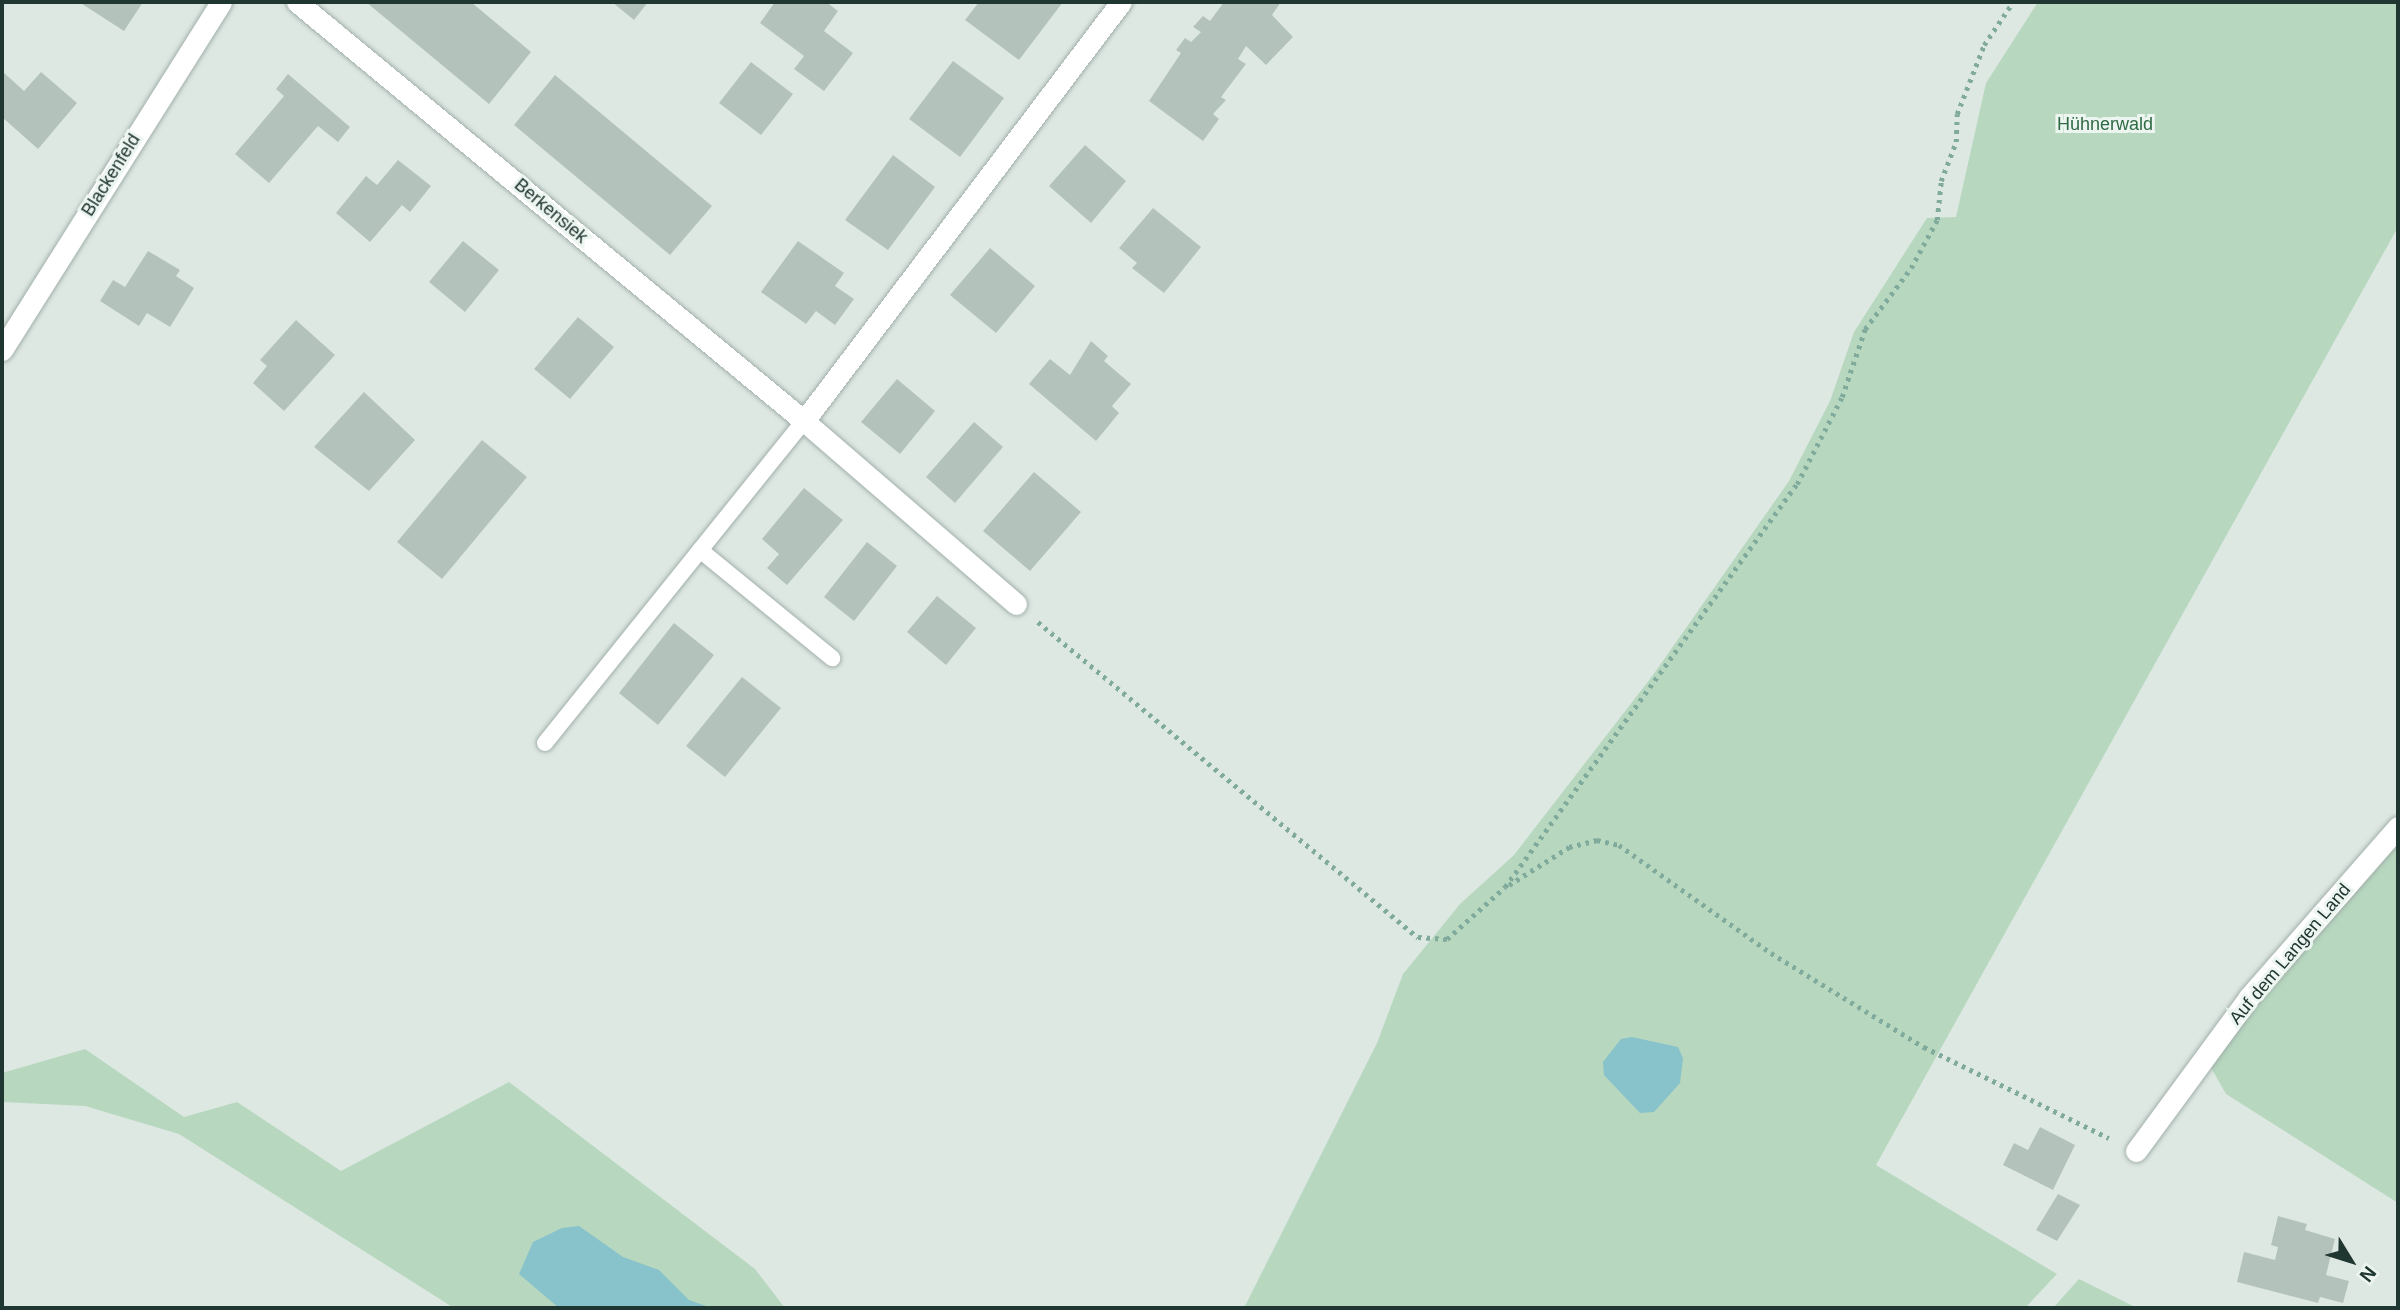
<!DOCTYPE html>
<html>
<head>
<meta charset="utf-8">
<style>
	body { margin:0 }
	#map { position:relative; width:2400px; height:1310px; overflow:hidden; background:#dee8e3; font-family:Helvetica,sans-serif }
	div>[style] { position:absolute }
	.green>* { inset:0; background:#b7d8bf }
	.water>* { inset:0; background:#88c2ca }
	.building>* { inset:0; background:#b3c3bc }
	.path>* { height:4.5px; margin-top:-2.25px; transform-origin:0; background:repeating-linear-gradient(90deg,#80aa9c 0 3.5px,transparent 0 8.5px) }
	.roads { filter:drop-shadow(0 0 2px #a1afaa) drop-shadow(0 0 2px #a1afaa) }
	.service>* { height:16px; margin:-8px; padding:0 8px; transform-origin:8px; border-radius:8px; background:#fff }
	.minor>* { height:21px; margin:-10.5px; padding:0 10.5px; transform-origin:10.5px; border-radius:10.5px; background:#fff }
	.tertiary>* { height:21px; margin:-10.5px; padding:0 10.5px; transform-origin:10.5px; border-radius:10.5px; background:#fff }
	span { translate:-50% -50%; white-space:nowrap; text-align:center; line-height:1.15; -webkit-text-stroke:6px #edf5f1; paint-order:stroke }
	.park-label { font-size:18px; color:#2e6a43 }
	.street-label { font-size:18px; color:#203630 }
	.frame { position:absolute; inset:0; border:4px solid #203630; pointer-events:none }
	.north { position:absolute; left:2316px; top:1226px; width:70px; height:70px; -webkit-text-stroke:5px #edf5f1; paint-order:stroke; rotate:128deg; font-size:19px; font-weight:700; line-height:28px; text-align:center; color:#203630 }
	.north::after { content:''; display:block; margin:auto; width:24px; height:32px; background:#203630; clip-path:polygon(50% 0,100% 100%,50% 72%,0 100%) }
</style>
</head>
<body>
<div id="map">
	<div class="green">
		<div style="clip-path:polygon(2038px 2px,2398px 2px,2398px 227px,1876px 1165px,2057px 1274px,2025px 1308px,1244px 1308px,1377px 1043px,1403px 974px,1460px 904px,1514px 855px,1653px 675px,1789px 481px,1830px 401px,1854px 332px,1927px 218px,1956px 217px,1986px 83px)"></div>
		<div style="clip-path:polygon(2398px 840px,2398px 1203px,2226px 1094px,2210px 1066px,2247px 1011px)"></div>
		<div style="clip-path:polygon(85px 1049px,184px 1117px,237px 1102px,341px 1171px,509px 1082px,755px 1269px,785px 1308px,454px 1308px,179px 1134px,85px 1106px,2px 1102px,2px 1073px)"></div>
		<div style="clip-path:polygon(2079px 1279px,2137px 1308px,2053px 1308px)"></div>
	</div>
	<div class="water">
		<div style="clip-path:polygon(1632px 1037px,1678px 1047px,1683px 1058px,1680px 1083px,1654px 1112px,1640px 1113px,1604px 1075px,1603px 1062px,1621px 1039px)"></div>
		<div style="clip-path:polygon(579px 1226px,623px 1257px,659px 1270px,689px 1300px,712px 1308px,559px 1308px,519px 1274px,533px 1242px,562px 1228px)"></div>
	</div>
	<div class="building">
		<div style="clip-path:polygon(79px 2px,143px 2px,124px 31px)"></div>
		<div style="clip-path:polygon(366px 2px,471px 2px,531px 52px,489px 104px)"></div>
		<div style="clip-path:polygon(612px 2px,648px 2px,634px 20px)"></div>
		<div style="clip-path:polygon(775px 2px,826px 2px,838px 11px,824px 31px,853px 53px,824px 91px,794px 69px,804px 56px,760px 23px)"></div>
		<div style="clip-path:polygon(979px 2px,1063px 2px,1019px 60px,965px 20px)"></div>
		<div style="clip-path:polygon(1224px 2px,1281px 2px,1272px 15px,1293px 37px,1266px 65px,1246px 46px,1238px 59px,1246px 64px,1221px 97px,1226px 100px,1213px 114px,1219px 119px,1203px 141px,1149px 101px,1181px 53px,1176px 50px,1185px 38px,1191px 42px,1201px 32px,1193px 27px,1203px 16px,1210px 21px)"></div>
		<div style="clip-path:polygon(953px 61px,1004px 98px,960px 157px,909px 119px)"></div>
		<div style="clip-path:polygon(751px 62px,793px 94px,761px 135px,719px 103px)"></div>
		<div style="clip-path:polygon(2px 71px,24px 91px,41px 72px,77px 103px,38px 149px,2px 117px)"></div>
		<div style="clip-path:polygon(288px 74px,350px 127px,338px 142px,318px 126px,269px 183px,235px 154px,284px 96px,276px 89px)"></div>
		<div style="clip-path:polygon(555px 75px,712px 206px,670px 255px,514px 125px)"></div>
		<div style="clip-path:polygon(1085px 145px,1126px 181px,1091px 223px,1049px 186px)"></div>
		<div style="clip-path:polygon(893px 155px,935px 187px,888px 250px,845px 220px)"></div>
		<div style="clip-path:polygon(398px 160px,431px 186px,410px 212px,402px 205px,370px 242px,336px 213px,366px 176px,377px 185px)"></div>
		<div style="clip-path:polygon(1153px 208px,1201px 247px,1164px 293px,1132px 268px,1137px 263px,1119px 248px)"></div>
		<div style="clip-path:polygon(463px 241px,499px 270px,465px 312px,429px 282px)"></div>
		<div style="clip-path:polygon(798px 241px,844px 273px,835px 286px,854px 299px,835px 325px,816px 311px,806px 324px,761px 292px)"></div>
		<div style="clip-path:polygon(990px 248px,1035px 286px,996px 333px,950px 295px)"></div>
		<div style="clip-path:polygon(148px 251px,180px 270px,176px 276px,194px 288px,170px 327px,147px 313px,139px 326px,100px 301px,113px 280px,125px 287px)"></div>
		<div style="clip-path:polygon(578px 317px,614px 347px,570px 399px,534px 369px)"></div>
		<div style="clip-path:polygon(296px 320px,335px 355px,284px 411px,253px 383px,267px 366px,260px 360px)"></div>
		<div style="clip-path:polygon(1091px 341px,1108px 356px,1104px 361px,1131px 384px,1112px 406px,1119px 413px,1096px 441px,1029px 384px,1050px 359px,1070px 375px)"></div>
		<div style="clip-path:polygon(897px 379px,935px 411px,900px 454px,861px 422px)"></div>
		<div style="clip-path:polygon(364px 392px,415px 440px,369px 491px,314px 447px)"></div>
		<div style="clip-path:polygon(974px 422px,1003px 447px,955px 503px,926px 477px)"></div>
		<div style="clip-path:polygon(482px 440px,527px 477px,442px 579px,397px 542px)"></div>
		<div style="clip-path:polygon(1034px 472px,1081px 512px,1030px 571px,983px 531px)"></div>
		<div style="clip-path:polygon(804px 488px,843px 520px,787px 585px,767px 568px,779px 554px,762px 539px)"></div>
		<div style="clip-path:polygon(867px 542px,897px 566px,854px 621px,824px 597px)"></div>
		<div style="clip-path:polygon(937px 596px,976px 628px,946px 665px,907px 632px)"></div>
		<div style="clip-path:polygon(674px 623px,714px 655px,658px 725px,619px 693px)"></div>
		<div style="clip-path:polygon(742px 677px,781px 708px,725px 777px,686px 746px)"></div>
		<div style="clip-path:polygon(2040px 1127px,2075px 1145px,2053px 1190px,2003px 1165px,2014px 1143px,2028px 1150px)"></div>
		<div style="clip-path:polygon(2058px 1194px,2080px 1205px,2057px 1241px,2036px 1230px)"></div>
		<div style="clip-path:polygon(2278px 1216px,2307px 1224px,2305px 1230px,2335px 1239px,2326px 1275px,2349px 1281px,2343px 1303px,2320px 1297px,2318px 1303px,2237px 1282px,2244px 1252px,2275px 1260px,2278px 1247px,2271px 1245px)"></div>
	</div>
	<div class="path">
		<div style="left:1038px;top:622px;width:494px;rotate:39.7deg"></div>
		<div style="left:1418px;top:937px;width:29px;rotate:4deg"></div>
		<div style="left:1447px;top:939px;width:78px;rotate:-41.9deg"></div>
		<div style="left:1505px;top:887px;width:498px;rotate:-54.1deg"></div>
		<div style="left:1797px;top:484px;width:98px;rotate:-62.7deg"></div>
		<div style="left:1842px;top:397px;width:72px;rotate:-71.3deg"></div>
		<div style="left:1865px;top:329px;width:76px;rotate:-53deg"></div>
		<div style="left:1911px;top:268px;width:55px;rotate:-61.6deg"></div>
		<div style="left:1937px;top:220px;width:39px;rotate:-84deg"></div>
		<div style="left:1941px;top:181px;width:42px;rotate:-69deg"></div>
		<div style="left:1956px;top:142px;width:28px;rotate:-88deg"></div>
		<div style="left:1957px;top:114px;width:74px;rotate:-68.6deg"></div>
		<div style="left:1984px;top:45px;width:52px;rotate:-56deg"></div>
		<div style="left:1509px;top:885px;width:71px;rotate:-32.3deg"></div>
		<div style="left:1569px;top:847px;width:29px;rotate:-14deg"></div>
		<div style="left:1597px;top:840px;width:23px;rotate:13deg"></div>
		<div style="left:1619px;top:845px;width:186px;rotate:35.4deg"></div>
		<div style="left:1771px;top:953px;width:180px;rotate:31.6deg"></div>
		<div style="left:1924px;top:1047px;width:206px;rotate:26.2deg"></div>
	</div>
	<div class="roads">
		<div class="service">
			<div style="left:700px;top:550px;width:171px;rotate:39.3deg"></div>
			<div style="left:545px;top:743px;width:413px;rotate:-51.2deg"></div>
		</div>
		<div class="minor">
			<div style="left:297px;top:2px;width:658px;rotate:39.57deg"></div>
			<div style="left:804px;top:421px;width:280px;rotate:40.8deg"></div>
			<div style="left:804px;top:421px;width:525px;rotate:-52.89deg"></div>
			<div style="left:2136px;top:1151px;width:191px;rotate:-53.7deg"></div>
			<div style="left:2249px;top:997px;width:226px;rotate:-48.8deg"></div>
		</div>
		<div class="tertiary">
			<div style="left:2px;top:350px;width:411px;rotate:-57.8deg"></div>
		</div>
	</div>
	<div class="park-label">
		<span style="left:2105px;top:124px">Hühnerwald</span>
	</div>
	<div class="street-label">
		<span style="left:111px;top:175px;rotate:-58deg">Blackenfeld</span>
		<span style="left:551px;top:211px;rotate:40deg">Berkensiek</span>
		<span style="left:2290px;top:954px;rotate:-50deg">Auf dem Langen Land</span>
	</div>
	<div class="frame"></div>
	<div class="north">N</div>
</div>
</body>
</html>
